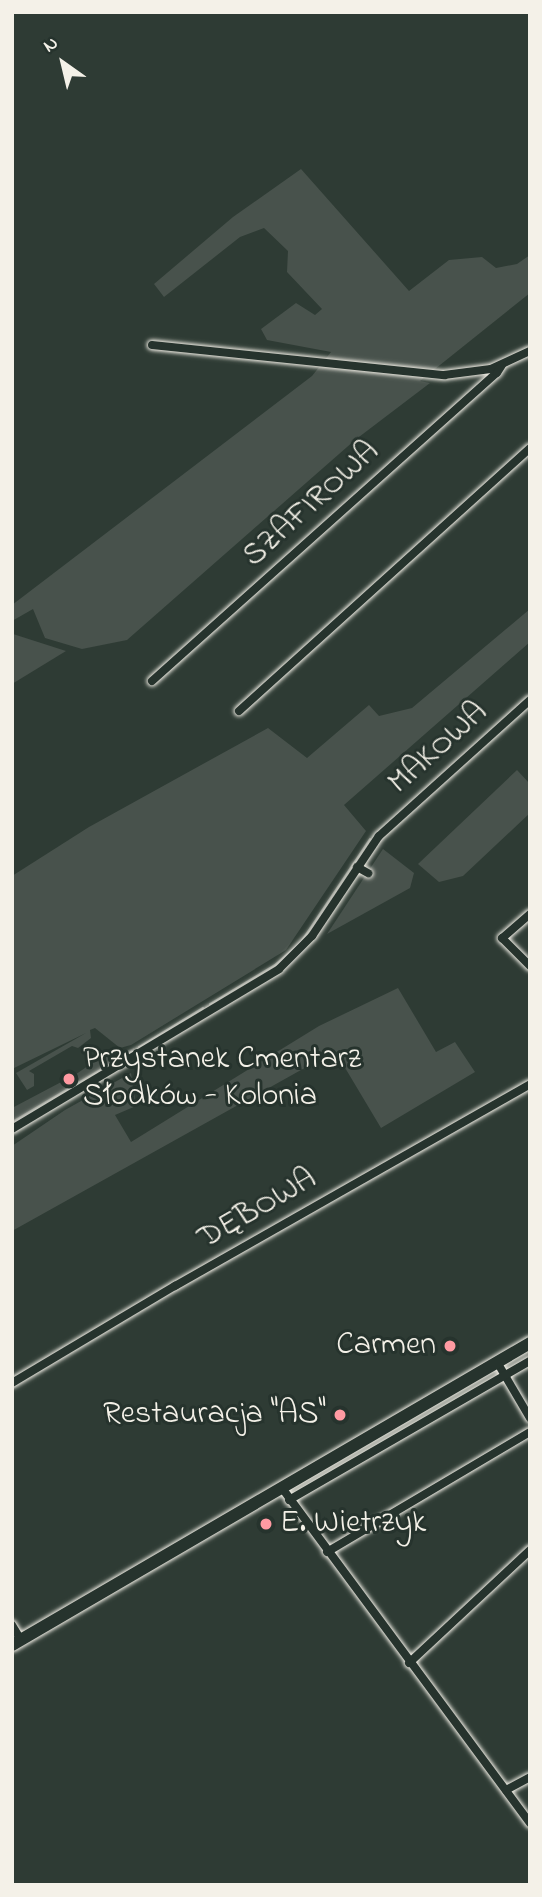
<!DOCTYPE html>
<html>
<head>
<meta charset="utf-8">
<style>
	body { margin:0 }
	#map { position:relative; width:542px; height:1897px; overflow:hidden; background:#2e3b34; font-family:"Indie Flower",sans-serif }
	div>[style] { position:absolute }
	.green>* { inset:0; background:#48524c }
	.stream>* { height:2px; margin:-1px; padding:0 1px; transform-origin:1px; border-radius:1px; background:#6f7770 }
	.roads { filter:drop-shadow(0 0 2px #f4f1e8) drop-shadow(0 0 2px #f4f1e8) }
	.street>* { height:8px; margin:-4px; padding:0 4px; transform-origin:4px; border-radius:4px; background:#26332d }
	.primary>* { height:12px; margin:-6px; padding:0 6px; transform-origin:6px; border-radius:6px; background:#26332d }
	.dots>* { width:19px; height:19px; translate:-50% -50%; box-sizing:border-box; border:4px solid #26332d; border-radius:50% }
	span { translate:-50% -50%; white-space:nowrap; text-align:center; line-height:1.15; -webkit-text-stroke:6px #26332d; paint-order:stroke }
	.street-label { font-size:32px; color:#f4f1e8 }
	.poi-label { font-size:32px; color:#f4f1e8 }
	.left { translate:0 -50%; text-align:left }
	.right { translate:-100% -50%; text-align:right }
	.frame { position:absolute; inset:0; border:14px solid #f4f1e8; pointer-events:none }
	.north { position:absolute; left:28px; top:28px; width:70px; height:70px; -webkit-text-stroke:5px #26332d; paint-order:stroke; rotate:326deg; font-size:19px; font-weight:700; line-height:28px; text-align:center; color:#f4f1e8 }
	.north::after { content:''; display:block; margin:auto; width:24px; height:32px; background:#f4f1e8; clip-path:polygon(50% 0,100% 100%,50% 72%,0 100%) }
</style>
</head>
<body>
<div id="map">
	<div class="green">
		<div style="clip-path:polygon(301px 169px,409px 291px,449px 260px,482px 257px,496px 268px,517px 264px,530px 255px,530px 293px,420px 381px,430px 383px,355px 440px,127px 640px,82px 649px,45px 638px,33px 609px,12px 621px,12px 605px,312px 376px,331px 352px,267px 340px,261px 329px,296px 303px,315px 315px,322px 309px,287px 272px,288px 251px,264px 228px,240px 237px,164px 297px,154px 284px,233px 217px)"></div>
		<div style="clip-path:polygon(530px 609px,530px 642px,344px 805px,366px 831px,286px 950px,131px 1045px,120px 1048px,95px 1028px,90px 1030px,91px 1038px,78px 1048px,72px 1046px,29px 1071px,34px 1074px,34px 1086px,27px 1090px,16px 1073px,86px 1033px,12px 1069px,12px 876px,89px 827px,268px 728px,307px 758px,369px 705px,379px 716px,412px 708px)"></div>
		<div style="clip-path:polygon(13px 634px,66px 651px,12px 684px)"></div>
		<div style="clip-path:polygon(517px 770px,530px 784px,530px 813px,463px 876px,439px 882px,418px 864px)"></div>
		<div style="clip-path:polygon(383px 849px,414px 873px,410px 888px,327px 934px)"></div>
		<div style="clip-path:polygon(398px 988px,436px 1052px,455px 1042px,475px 1072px,381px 1128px,335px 1051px,12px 1231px,12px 1146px,65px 1110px,131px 1073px,136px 1106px,115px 1115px,131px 1142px,319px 1026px)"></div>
		<div style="clip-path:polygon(134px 1048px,134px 1052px,12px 1124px,12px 1108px,65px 1080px,67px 1083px,73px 1080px,72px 1077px,108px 1052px,123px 1052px)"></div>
	</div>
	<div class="stream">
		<div style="left:210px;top:1004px;width:76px;rotate:-31deg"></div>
		<div style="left:275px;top:965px;width:35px;rotate:-41deg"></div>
		<div style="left:301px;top:942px;width:124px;rotate:-56.2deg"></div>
		<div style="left:139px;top:1047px;width:75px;rotate:-31.4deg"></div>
		<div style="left:12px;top:1122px;width:139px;rotate:-30.6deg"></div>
	</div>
	<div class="roads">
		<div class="street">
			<div style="left:152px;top:345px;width:294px;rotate:5.9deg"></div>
			<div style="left:444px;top:375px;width:47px;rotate:-7.3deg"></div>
			<div style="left:491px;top:369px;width:43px;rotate:-24.8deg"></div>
			<div style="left:152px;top:681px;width:462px;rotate:-41.8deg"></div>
			<div style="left:497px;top:373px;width:9px;rotate:-58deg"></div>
			<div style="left:239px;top:711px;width:392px;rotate:-42.1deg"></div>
			<div style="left:357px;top:867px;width:13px;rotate:29deg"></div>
			<div style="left:530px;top:914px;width:37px;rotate:139deg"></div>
			<div style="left:502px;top:938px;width:40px;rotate:45deg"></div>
			<div style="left:12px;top:1129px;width:311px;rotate:-30.9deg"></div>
			<div style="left:279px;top:969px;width:47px;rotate:-45deg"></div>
			<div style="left:312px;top:936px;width:120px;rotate:-56.2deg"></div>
			<div style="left:379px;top:836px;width:203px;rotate:-42deg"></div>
			<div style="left:497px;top:1362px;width:65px;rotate:59.5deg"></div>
			<div style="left:12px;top:1383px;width:190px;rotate:-30.8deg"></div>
			<div style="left:175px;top:1286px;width:408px;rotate:-29.6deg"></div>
			<div style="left:282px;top:1488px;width:417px;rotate:53.5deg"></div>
			<div style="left:289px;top:1500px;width:278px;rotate:-30deg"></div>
			<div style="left:327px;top:1552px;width:236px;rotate:-30.6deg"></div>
			<div style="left:12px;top:1625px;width:17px;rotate:59deg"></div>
			<div style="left:409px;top:1663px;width:166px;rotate:-43deg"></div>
			<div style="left:506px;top:1790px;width:27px;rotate:-28deg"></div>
		</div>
		<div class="primary">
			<div style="left:12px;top:1645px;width:600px;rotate:-30.24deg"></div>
		</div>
	</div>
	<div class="dots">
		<div style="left:69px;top:1079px;background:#ff9aa2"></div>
		<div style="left:450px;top:1346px;background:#ff9aa2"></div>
		<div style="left:340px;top:1415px;background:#ff9aa2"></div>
		<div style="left:266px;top:1524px;background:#ff9aa2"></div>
	</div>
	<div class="street-label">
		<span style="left:312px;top:505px;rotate:-42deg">SZAFIROWA</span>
		<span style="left:439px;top:749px;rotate:-42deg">MAKOWA</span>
		<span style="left:258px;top:1210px;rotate:-30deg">DĘBOWA</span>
	</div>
	<div class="poi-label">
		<span class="left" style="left:83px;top:1079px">Przystanek Cmentarz<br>Słodków - Kolonia</span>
		<span class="right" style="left:436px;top:1346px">Carmen</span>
		<span class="right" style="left:326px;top:1415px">Restauracja "AS"</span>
		<span class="left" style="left:280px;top:1524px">E. Wietrzyk</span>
	</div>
	<div class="frame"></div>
	<div class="north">N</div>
</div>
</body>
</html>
